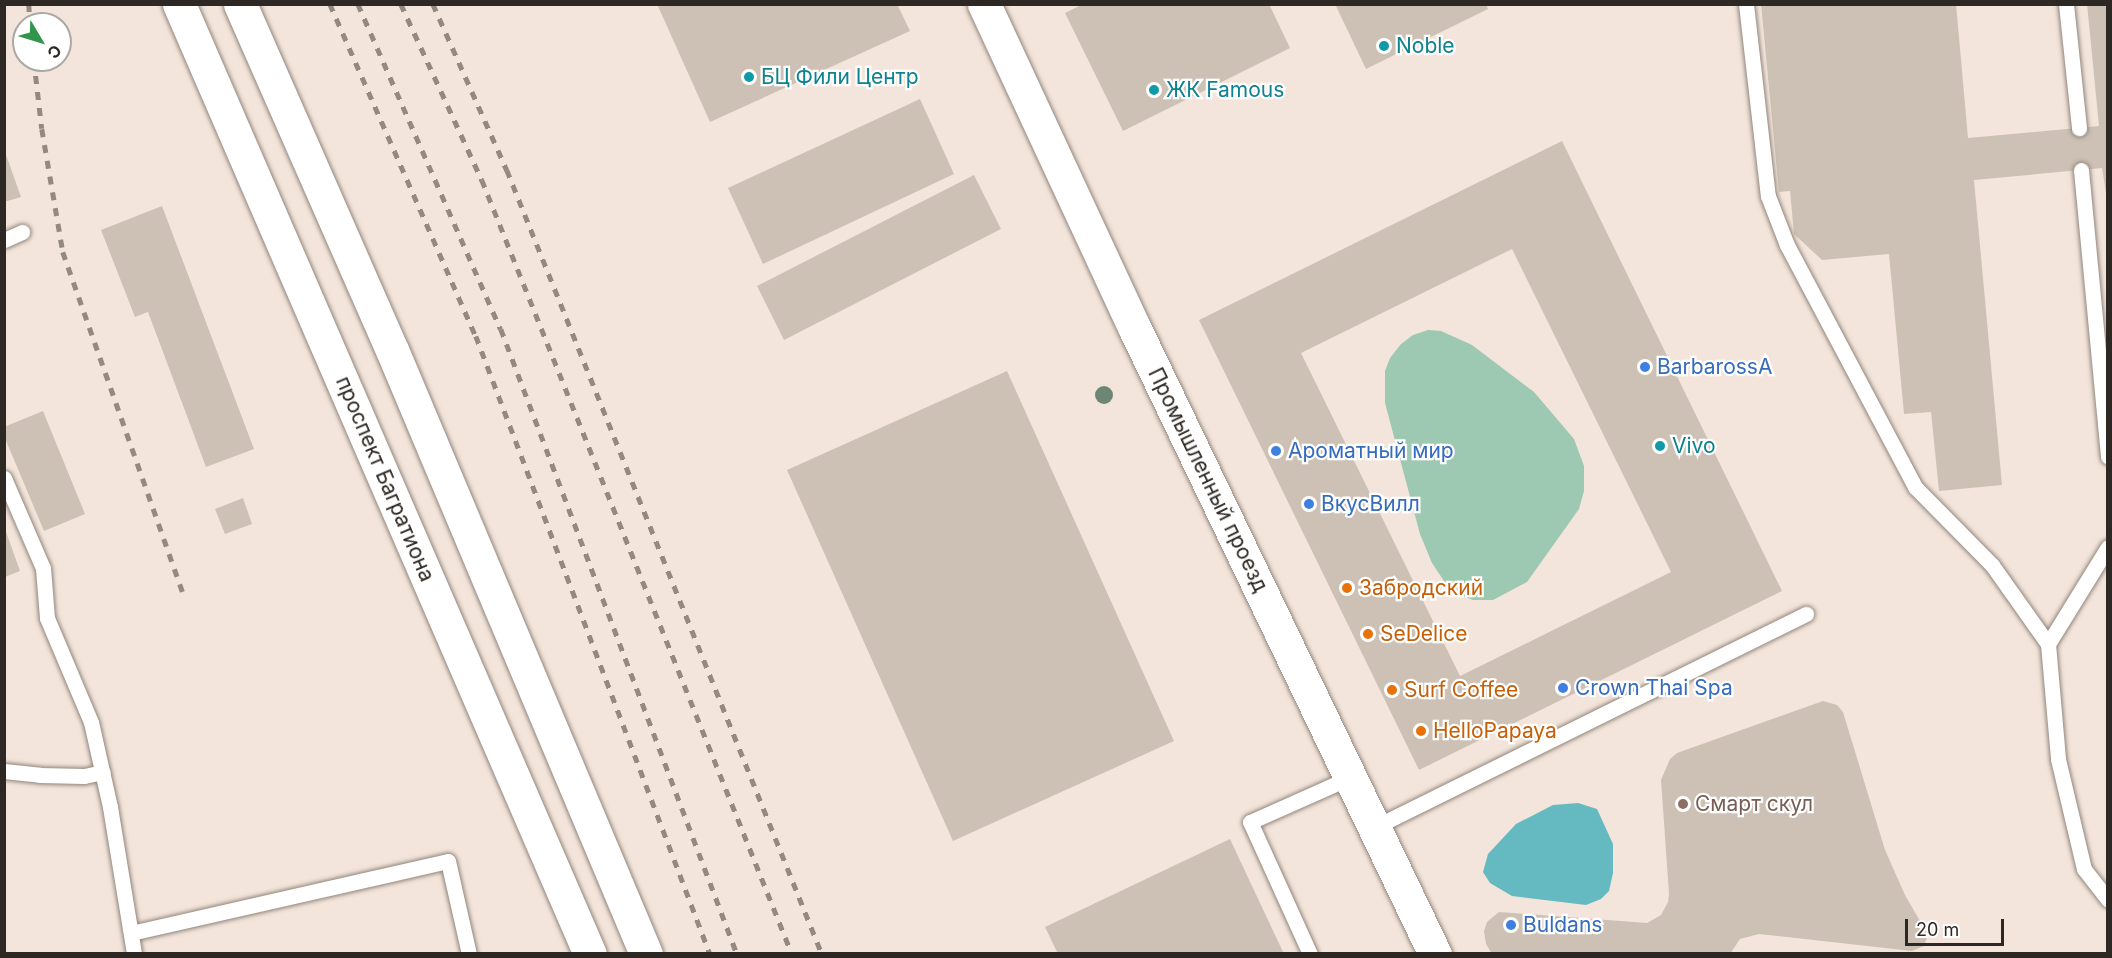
<!DOCTYPE html>
<html>
<head>
<meta charset="utf-8">
<style>
	body { margin:0 }
	#map { position:relative; width:2112px; height:958px; overflow:hidden; background:#f3e5db; font-family:Inter,sans-serif }
	div>[style] { position:absolute }
	.green>* { inset:0; background:#9dc8b1 }
	.water>* { inset:0; background:#65b9c0 }
	.building>* { inset:0; background:#cdc1b5 }
	.roads { filter:drop-shadow(0 0 2px #92857c) drop-shadow(0 0 2px #92857c) }
	.service>* { height:15px; margin:-7.5px; padding:0 7.5px; transform-origin:7.5px; border-radius:7.5px; background:#fff }
	.tertiary>* { height:33px; margin:-16.5px; padding:0 16.5px; transform-origin:16.5px; border-radius:16.5px; background:#fff }
	.primary>* { height:33px; margin:-16.5px; padding:0 16.5px; transform-origin:16.5px; border-radius:16.5px; background:#fff }
	.rail>* { height:4.5px; margin-top:-2.25px; transform-origin:0; background:repeating-linear-gradient(90deg,#938982 0 8px,transparent 0 16px) }
	.trees>* { width:18px; height:18px; margin:-9px; border-radius:50%; background:#6d8676 }
	.dots>* { width:16px; height:16px; translate:-50% -50%; box-sizing:border-box; border:3px solid #fff; border-radius:50% }
	span { translate:-50% -50%; white-space:nowrap; text-align:center; line-height:1.15; -webkit-text-stroke:4.5px #fff; paint-order:stroke }
	.culture-label { font-size:21px; color:#0d838f }
	.left { translate:0 -50%; text-align:left }
	.shop-label { font-size:21px; color:#366cbe }
	.street-label { font-size:21px; color:#2d2824 }
	.food-label { font-size:21px; color:#c56008 }
	.education-label { font-size:21px; color:#785e54 }
	.frame { position:absolute; inset:0; border:6px solid #2d2824; pointer-events:none }
	.north { position:absolute; left:12px; top:12px; width:60px; height:60px; box-sizing:border-box; background:#fff; border:2px solid #aba9a7; border-radius:50%; rotate:128deg; font-size:16px; font-weight:700; line-height:24px; text-align:center; color:#2d2824 }
	.north::after { content:''; display:block; margin:auto; width:21px; height:27px; background:#31964b; clip-path:polygon(50% 0,100% 100%,50% 72%,0 100%) }
	.scale { position:absolute; left:1905px; top:919px; width:99px; height:27px; box-sizing:border-box; border:3px solid #2d2824; border-top:0; padding-left:8px; font-size:18px; line-height:21px; white-space:nowrap; color:#2d2824; -webkit-text-stroke:4px #fff; paint-order:stroke }
</style>
</head>
<body>
<div id="map">
	<div class="green">
		<div style="clip-path:polygon(1428px 330px,1441px 331px,1472px 345px,1534px 392px,1574px 439px,1584px 466px,1584px 491px,1579px 509px,1527px 582px,1493px 600px,1473px 600px,1454px 592px,1446px 584px,1432px 563px,1420px 534px,1385px 403px,1385px 371px,1390px 358px,1401px 344px,1413px 335px)"></div>
	</div>
	<div class="water">
		<div style="clip-path:polygon(1578px 803px,1597px 809px,1613px 844px,1613px 873px,1609px 891px,1601px 899px,1586px 905px,1512px 896px,1490px 883px,1483px 872px,1488px 854px,1516px 824px,1553px 805px)"></div>
	</div>
	<div class="building">
		<div style="clip-path:polygon(657px 4px,897px 4px,910px 31px,710px 122px)"></div>
		<div style="clip-path:polygon(1083px 4px,1269px 4px,1290px 48px,1123px 131px,1065px 13px)"></div>
		<div style="clip-path:polygon(1335px 4px,1486px 4px,1488px 9px,1366px 69px)"></div>
		<div style="clip-path:polygon(1761px 4px,1956px 4px,1968px 138px,2099px 126px,2087px 4px,2108px 4px,2108px 206px,2102px 168px,1974px 180px,2002px 485px,1939px 491px,1931px 412px,1904px 414px,1889px 254px,1822px 260px,1794px 234px,1790px 191px,1779px 192px)"></div>
		<div style="clip-path:polygon(920px 99px,954px 174px,763px 264px,728px 188px)"></div>
		<div style="clip-path:polygon(evenodd,1562px 141px,1782px 591px,1419px 770px,1199px 320px,1562px 141px,1512px 249px,1671px 572px,1460px 676px,1301px 353px,1512px 249px)"></div>
		<div style="clip-path:polygon(4px 149px,21px 197px,4px 202px)"></div>
		<div style="clip-path:polygon(974px 175px,1001px 229px,784px 340px,757px 286px)"></div>
		<div style="clip-path:polygon(162px 206px,254px 449px,206px 467px,148px 312px,135px 317px,101px 230px)"></div>
		<div style="clip-path:polygon(1007px 371px,1174px 741px,953px 841px,787px 470px)"></div>
		<div style="clip-path:polygon(43px 411px,85px 514px,44px 531px,4px 436px,4px 427px)"></div>
		<div style="clip-path:polygon(243px 498px,252px 524px,225px 534px,215px 509px)"></div>
		<div style="clip-path:polygon(5px 529px,20px 571px,5px 577px)"></div>
		<div style="clip-path:polygon(1823px 701px,1837px 705px,1843px 712px,1885px 850px,1905px 895px,1928px 935px,1924px 946px,1912px 951px,1759px 934px,1740px 939px,1730px 954px,1492px 954px,1486px 944px,1484px 931px,1487px 922px,1499px 912px,1647px 923px,1661px 915px,1668px 902px,1669px 894px,1661px 780px,1670px 759px,1677px 753px)"></div>
		<div style="clip-path:polygon(1230px 839px,1284px 954px,1058px 954px,1045px 927px)"></div>
	</div>
	<div class="roads">
		<div class="service">
			<div style="left:1746px;top:4px;width:193px;rotate:83.5deg"></div>
			<div style="left:1768px;top:196px;width:53px;rotate:68.8deg"></div>
			<div style="left:1787px;top:245px;width:274px;rotate:62.1deg"></div>
			<div style="left:1915px;top:487px;width:110px;rotate:45.4deg"></div>
			<div style="left:1992px;top:565px;width:97px;rotate:54.7deg"></div>
			<div style="left:2048px;top:644px;width:115px;rotate:85deg"></div>
			<div style="left:2058px;top:759px;width:113px;rotate:76.7deg"></div>
			<div style="left:2084px;top:869px;width:39px;rotate:52deg"></div>
			<div style="left:2066px;top:4px;width:125px;rotate:84deg"></div>
			<div style="left:2081px;top:170px;width:288px;rotate:84.6deg"></div>
			<div style="left:4px;top:240px;width:20px;rotate:-24deg"></div>
			<div style="left:4px;top:478px;width:98px;rotate:66.6deg"></div>
			<div style="left:43px;top:568px;width:50px;rotate:85.4deg"></div>
			<div style="left:47px;top:618px;width:113px;rotate:67.1deg"></div>
			<div style="left:91px;top:722px;width:87px;rotate:77.4deg"></div>
			<div style="left:110px;top:807px;width:149px;rotate:80.7deg"></div>
			<div style="left:2048px;top:644px;width:114px;rotate:-58.3deg"></div>
			<div style="left:4px;top:771px;width:36px;rotate:6deg"></div>
			<div style="left:40px;top:775px;width:44px;rotate:1.3deg"></div>
			<div style="left:84px;top:776px;width:19px;rotate:-12deg"></div>
			<div style="left:1375px;top:827px;width:481px;rotate:-26.3deg"></div>
			<div style="left:131px;top:933px;width:325px;rotate:-12.8deg"></div>
			<div style="left:448px;top:861px;width:95px;rotate:77.3deg"></div>
			<div style="left:1310px;top:954px;width:145px;rotate:-114.4deg"></div>
			<div style="left:1250px;top:822px;width:111px;rotate:-24deg"></div>
		</div>
		<div class="tertiary">
			<div style="left:984px;top:4px;width:356px;rotate:65.1deg"></div>
			<div style="left:1134px;top:327px;width:696px;rotate:64.36deg"></div>
		</div>
		<div class="primary">
			<div style="left:179px;top:4px;width:1035px;rotate:66.61deg"></div>
			<div style="left:240px;top:4px;width:378px;rotate:66.3deg"></div>
			<div style="left:392px;top:350px;width:655px;rotate:67.19deg"></div>
		</div>
	</div>
	<div class="rail">
		<div style="left:29px;top:4px;width:20px;rotate:87deg"></div>
		<div style="left:330px;top:4px;width:363px;rotate:66.3deg"></div>
		<div style="left:476px;top:336px;width:661px;rotate:69.26deg"></div>
		<div style="left:358px;top:4px;width:355px;rotate:66.3deg"></div>
		<div style="left:501px;top:329px;width:668px;rotate:69.31deg"></div>
		<div style="left:401px;top:4px;width:194px;rotate:65.3deg"></div>
		<div style="left:482px;top:180px;width:834px;rotate:68.17deg"></div>
		<div style="left:433px;top:4px;width:182px;rotate:66deg"></div>
		<div style="left:507px;top:170px;width:845px;rotate:68.11deg"></div>
		<div style="left:34px;top:60px;width:69px;rotate:83.4deg"></div>
		<div style="left:42px;top:129px;width:125px;rotate:80.3deg"></div>
		<div style="left:63px;top:252px;width:361px;rotate:70.6deg"></div>
	</div>
	<div class="trees">
		<div style="left:1104px;top:395px"></div>
	</div>
	<div class="dots">
		<div style="left:1384px;top:46px;background:#0f9aa8"></div>
		<div style="left:749px;top:77px;background:#0f9aa8"></div>
		<div style="left:1154px;top:90px;background:#0f9aa8"></div>
		<div style="left:1645px;top:367px;background:#3f7fe0"></div>
		<div style="left:1660px;top:446px;background:#0f9aa8"></div>
		<div style="left:1276px;top:451px;background:#3f7fe0"></div>
		<div style="left:1309px;top:504px;background:#3f7fe0"></div>
		<div style="left:1347px;top:588px;background:#e8710a"></div>
		<div style="left:1368px;top:634px;background:#e8710a"></div>
		<div style="left:1563px;top:688px;background:#3f7fe0"></div>
		<div style="left:1392px;top:690px;background:#e8710a"></div>
		<div style="left:1421px;top:731px;background:#e8710a"></div>
		<div style="left:1683px;top:804px;background:#8d6e63"></div>
		<div style="left:1511px;top:925px;background:#3f7fe0"></div>
	</div>
	<div class="culture-label">
		<span class="left" style="left:1396px;top:46px">Noble</span>
		<span class="left" style="left:761px;top:77px">БЦ Фили Центр</span>
		<span class="left" style="left:1166px;top:90px">ЖК Famous</span>
		<span class="left" style="left:1672px;top:446px">Vivo</span>
	</div>
	<div class="shop-label">
		<span class="left" style="left:1657px;top:367px">BarbarossA</span>
		<span class="left" style="left:1288px;top:451px">Ароматный мир</span>
		<span class="left" style="left:1321px;top:504px">ВкусВилл</span>
		<span class="left" style="left:1575px;top:688px">Crown Thai Spa</span>
		<span class="left" style="left:1523px;top:925px">Buldans</span>
	</div>
	<div class="street-label">
		<span style="left:385px;top:479px;rotate:67deg">проспект Багратиона</span>
		<span style="left:1208px;top:480px;rotate:64deg">Промышленный проезд</span>
	</div>
	<div class="food-label">
		<span class="left" style="left:1359px;top:588px">Забродский</span>
		<span class="left" style="left:1380px;top:634px">SeDelice</span>
		<span class="left" style="left:1404px;top:690px">Surf Coffee</span>
		<span class="left" style="left:1433px;top:731px">HelloPapaya</span>
	</div>
	<div class="education-label">
		<span class="left" style="left:1695px;top:804px">Смарт скул</span>
	</div>
	<div class="frame"></div>
	<div class="north">С</div>
	<div class="scale">20 m</div>
</div>
</body>
</html>
